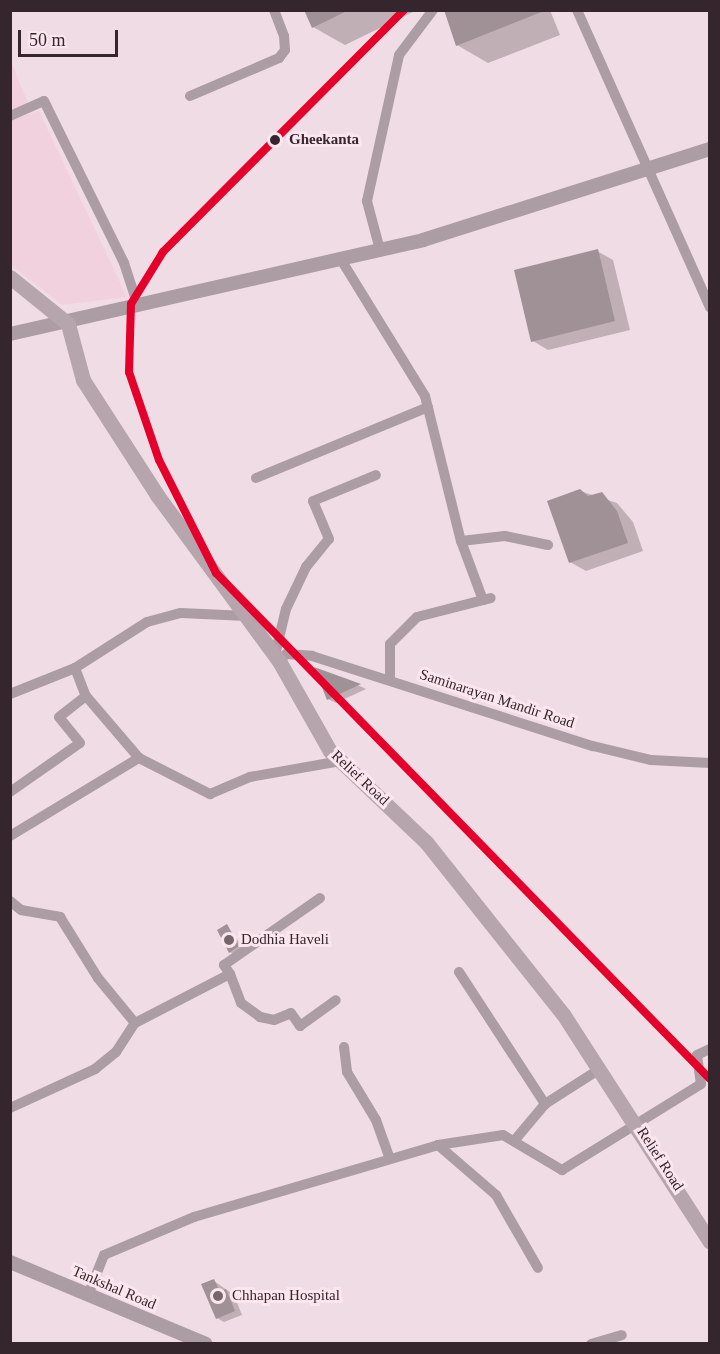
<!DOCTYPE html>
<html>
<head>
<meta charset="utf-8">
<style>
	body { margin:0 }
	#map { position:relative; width:720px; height:1354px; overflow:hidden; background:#f0dce4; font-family:"Times New Roman",serif }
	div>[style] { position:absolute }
	.built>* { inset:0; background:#f2d1de }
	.shadow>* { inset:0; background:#0003 }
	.building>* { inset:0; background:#9f9196 }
	.minor>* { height:10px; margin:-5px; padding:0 5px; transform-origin:5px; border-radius:5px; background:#ac9ca3 }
	.tertiary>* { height:14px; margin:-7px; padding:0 7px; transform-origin:7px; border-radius:7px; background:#ac9ca3 }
	.secondary>* { height:15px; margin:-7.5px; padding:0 7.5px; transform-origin:7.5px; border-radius:7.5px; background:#b6a5ad }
	.metro-1>* { height:8px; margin:-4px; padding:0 4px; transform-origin:4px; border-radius:4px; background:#e4002b }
	.dots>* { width:16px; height:16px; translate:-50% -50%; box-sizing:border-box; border:3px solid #fce6ee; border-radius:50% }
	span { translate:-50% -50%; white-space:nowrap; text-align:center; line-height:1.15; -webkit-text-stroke:6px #fce6ee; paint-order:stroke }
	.stop-label { font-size:15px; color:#34262c; font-weight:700 }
	.left { translate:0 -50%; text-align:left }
	.street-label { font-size:15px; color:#34262c }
	.poi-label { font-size:15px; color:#34262c }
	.frame { position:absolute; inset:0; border:12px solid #34262c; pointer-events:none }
	.scale { position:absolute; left:18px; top:30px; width:100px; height:27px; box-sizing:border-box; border:3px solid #34262c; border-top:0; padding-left:8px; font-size:18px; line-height:21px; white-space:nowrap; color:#34262c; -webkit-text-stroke:4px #fce6ee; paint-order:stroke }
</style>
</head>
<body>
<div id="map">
	<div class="built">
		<div style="clip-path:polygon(10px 59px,30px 108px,10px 114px)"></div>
		<div style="clip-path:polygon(39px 111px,127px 297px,62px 305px,11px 265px,10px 120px)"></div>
	</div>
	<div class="shadow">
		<div style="clip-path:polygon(305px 10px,417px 10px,345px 45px,313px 27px)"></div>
		<div style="clip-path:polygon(445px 10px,550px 10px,560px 35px,488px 63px,457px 45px)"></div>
		<div style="clip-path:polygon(597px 251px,613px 260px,630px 330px,548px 350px,533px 341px)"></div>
		<div style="clip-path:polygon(580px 491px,617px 503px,633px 522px,643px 551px,586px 571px,570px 562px)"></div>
		<div style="clip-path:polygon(316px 670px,360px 686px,366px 689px,336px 703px,328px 699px)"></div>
		<div style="clip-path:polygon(227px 926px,245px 950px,237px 956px,230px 952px)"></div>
		<div style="clip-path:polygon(214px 1281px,234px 1295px,242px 1315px,224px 1322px,217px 1318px)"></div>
	</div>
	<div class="building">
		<div style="clip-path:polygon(304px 10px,349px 10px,312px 28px)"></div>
		<div style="clip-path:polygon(444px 10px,544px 10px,544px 11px,456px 46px)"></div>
		<div style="clip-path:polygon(598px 249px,615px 321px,531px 342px,514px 270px)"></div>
		<div style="clip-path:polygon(580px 489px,588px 496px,602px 492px,617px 511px,628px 543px,569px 563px,547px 501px)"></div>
		<div style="clip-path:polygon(314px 667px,361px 684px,327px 700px)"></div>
		<div style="clip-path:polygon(227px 924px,239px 946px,229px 953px,217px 930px)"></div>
		<div style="clip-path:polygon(214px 1279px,220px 1292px,226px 1289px,235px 1311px,216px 1319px,201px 1284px)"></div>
	</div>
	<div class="minor">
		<div style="left:577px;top:10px;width:326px;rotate:65.9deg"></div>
		<div style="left:190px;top:96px;width:97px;rotate:-23.1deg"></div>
		<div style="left:279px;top:58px;width:10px;rotate:-53deg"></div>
		<div style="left:285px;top:50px;width:14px;rotate:-94deg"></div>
		<div style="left:284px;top:36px;width:28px;rotate:-111deg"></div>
		<div style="left:10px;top:116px;width:37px;rotate:-24deg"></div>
		<div style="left:44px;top:101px;width:181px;rotate:63.7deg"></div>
		<div style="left:124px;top:263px;width:45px;rotate:72deg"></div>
		<div style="left:380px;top:250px;width:51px;rotate:-104.9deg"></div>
		<div style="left:367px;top:201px;width:149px;rotate:-77.6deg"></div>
		<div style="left:399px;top:55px;width:56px;rotate:-52.9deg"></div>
		<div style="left:340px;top:258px;width:162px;rotate:58.4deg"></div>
		<div style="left:425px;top:396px;width:149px;rotate:76.1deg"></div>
		<div style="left:461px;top:541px;width:63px;rotate:69.6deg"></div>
		<div style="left:256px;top:478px;width:186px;rotate:-22.4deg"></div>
		<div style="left:461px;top:541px;width:44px;rotate:-6.5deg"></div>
		<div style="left:505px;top:536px;width:44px;rotate:11.8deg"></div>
		<div style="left:275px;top:655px;width:47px;rotate:-76.6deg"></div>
		<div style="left:286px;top:609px;width:47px;rotate:-64.5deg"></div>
		<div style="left:306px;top:567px;width:36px;rotate:-51deg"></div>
		<div style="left:329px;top:539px;width:41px;rotate:-112.8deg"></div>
		<div style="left:313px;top:501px;width:68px;rotate:-22.4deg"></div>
		<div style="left:279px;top:661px;width:10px;rotate:-45deg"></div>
		<div style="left:286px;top:654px;width:26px;rotate:4deg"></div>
		<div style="left:312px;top:656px;width:295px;rotate:17.8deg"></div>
		<div style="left:593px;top:746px;width:60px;rotate:13.6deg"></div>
		<div style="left:651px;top:760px;width:59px;rotate:2.9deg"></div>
		<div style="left:75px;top:668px;width:30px;rotate:69deg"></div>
		<div style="left:86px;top:696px;width:82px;rotate:49.5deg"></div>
		<div style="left:139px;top:758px;width:80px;rotate:26.9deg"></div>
		<div style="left:210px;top:794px;width:43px;rotate:-23deg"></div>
		<div style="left:250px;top:777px;width:92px;rotate:-10deg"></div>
		<div style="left:390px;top:680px;width:36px;rotate:-90deg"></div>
		<div style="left:390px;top:644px;width:38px;rotate:-45deg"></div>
		<div style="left:417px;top:617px;width:76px;rotate:-14.4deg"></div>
		<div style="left:10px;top:694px;width:70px;rotate:-21.8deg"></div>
		<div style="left:75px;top:668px;width:85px;rotate:-32.6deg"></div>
		<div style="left:147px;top:622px;width:35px;rotate:-15deg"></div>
		<div style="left:181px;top:613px;width:66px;rotate:2.6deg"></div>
		<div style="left:10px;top:792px;width:85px;rotate:-35deg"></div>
		<div style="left:80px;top:743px;width:33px;rotate:-129deg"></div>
		<div style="left:59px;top:717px;width:34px;rotate:-38deg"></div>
		<div style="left:10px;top:836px;width:151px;rotate:-31.2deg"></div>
		<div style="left:10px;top:901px;width:14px;rotate:39deg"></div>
		<div style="left:21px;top:910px;width:40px;rotate:10deg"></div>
		<div style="left:60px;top:917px;width:72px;rotate:58.1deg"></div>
		<div style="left:98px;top:978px;width:58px;rotate:50.6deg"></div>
		<div style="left:459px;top:972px;width:158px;rotate:56.9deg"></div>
		<div style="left:230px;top:974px;width:31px;rotate:69deg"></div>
		<div style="left:241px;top:1003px;width:24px;rotate:36deg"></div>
		<div style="left:260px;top:1017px;width:14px;rotate:12deg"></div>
		<div style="left:274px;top:1020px;width:18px;rotate:-22deg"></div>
		<div style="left:291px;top:1013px;width:16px;rotate:55deg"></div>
		<div style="left:300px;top:1026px;width:44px;rotate:-35.8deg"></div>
		<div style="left:344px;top:1047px;width:25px;rotate:83deg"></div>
		<div style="left:347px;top:1072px;width:56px;rotate:58.9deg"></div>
		<div style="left:376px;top:1120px;width:41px;rotate:70.3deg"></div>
		<div style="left:10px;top:1108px;width:94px;rotate:-24.6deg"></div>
		<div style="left:95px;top:1069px;width:27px;rotate:-39deg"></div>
		<div style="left:116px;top:1052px;width:35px;rotate:-57deg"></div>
		<div style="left:135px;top:1023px;width:107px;rotate:-27.3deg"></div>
		<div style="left:230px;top:974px;width:11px;rotate:-124deg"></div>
		<div style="left:224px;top:965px;width:117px;rotate:-34.9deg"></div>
		<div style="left:514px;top:1141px;width:48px;rotate:-50deg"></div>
		<div style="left:545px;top:1104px;width:65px;rotate:-32.5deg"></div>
		<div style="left:438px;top:1145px;width:77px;rotate:40.8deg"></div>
		<div style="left:496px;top:1195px;width:84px;rotate:60.1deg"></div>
		<div style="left:88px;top:1295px;width:43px;rotate:-68.2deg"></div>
		<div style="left:104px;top:1255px;width:98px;rotate:-22.9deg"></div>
		<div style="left:194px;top:1217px;width:254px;rotate:-16.4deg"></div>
		<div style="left:438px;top:1145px;width:66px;rotate:-8.7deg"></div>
		<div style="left:503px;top:1135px;width:69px;rotate:30.7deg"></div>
		<div style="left:562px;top:1170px;width:163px;rotate:-31.7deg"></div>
		<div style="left:701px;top:1084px;width:29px;rotate:-98deg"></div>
		<div style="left:697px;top:1055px;width:14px;rotate:-25deg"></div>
		<div style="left:591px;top:1344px;width:32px;rotate:-16deg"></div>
	</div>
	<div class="tertiary">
		<div style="left:10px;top:334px;width:424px;rotate:-12.8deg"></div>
		<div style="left:423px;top:240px;width:301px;rotate:-17.6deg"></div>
		<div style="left:10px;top:1262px;width:212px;rotate:22.7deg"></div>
	</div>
	<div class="secondary">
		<div style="left:10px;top:277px;width:75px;rotate:39deg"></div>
		<div style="left:68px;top:324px;width:58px;rotate:75deg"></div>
		<div style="left:83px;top:380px;width:137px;rotate:57.2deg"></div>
		<div style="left:157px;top:495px;width:206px;rotate:53.7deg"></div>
		<div style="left:279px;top:661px;width:103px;rotate:60.5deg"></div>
		<div style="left:330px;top:751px;width:132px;rotate:43.5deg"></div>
		<div style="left:426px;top:842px;width:220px;rotate:51.5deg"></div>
		<div style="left:563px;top:1014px;width:271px;rotate:57.2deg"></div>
	</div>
	<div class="metro-1">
		<div style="left:404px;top:10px;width:342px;rotate:134.9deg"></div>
		<div style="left:163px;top:252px;width:61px;rotate:121.6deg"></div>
		<div style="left:131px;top:304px;width:68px;rotate:91.7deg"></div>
		<div style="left:129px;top:372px;width:93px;rotate:71.2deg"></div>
		<div style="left:159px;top:460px;width:127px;rotate:63.2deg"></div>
		<div style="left:216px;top:573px;width:707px;rotate:45.69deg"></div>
	</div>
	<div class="dots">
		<div style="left:275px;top:140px;background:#34262c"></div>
		<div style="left:229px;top:940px;background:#76666c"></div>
		<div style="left:218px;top:1296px;background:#76666c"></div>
	</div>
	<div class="stop-label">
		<span class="left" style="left:289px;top:140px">Gheekanta</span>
	</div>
	<div class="street-label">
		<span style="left:497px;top:699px;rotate:18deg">Saminarayan Mandir Road</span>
		<span style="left:360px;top:778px;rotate:43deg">Relief Road</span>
		<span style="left:660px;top:1159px;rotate:57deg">Relief Road</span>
		<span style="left:114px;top:1288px;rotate:23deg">Tankshal Road</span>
	</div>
	<div class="poi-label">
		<span class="left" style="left:241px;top:940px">Dodhia Haveli</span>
		<span class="left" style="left:232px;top:1296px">Chhapan Hospital</span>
	</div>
	<div class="frame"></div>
	<div class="scale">50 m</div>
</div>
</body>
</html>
